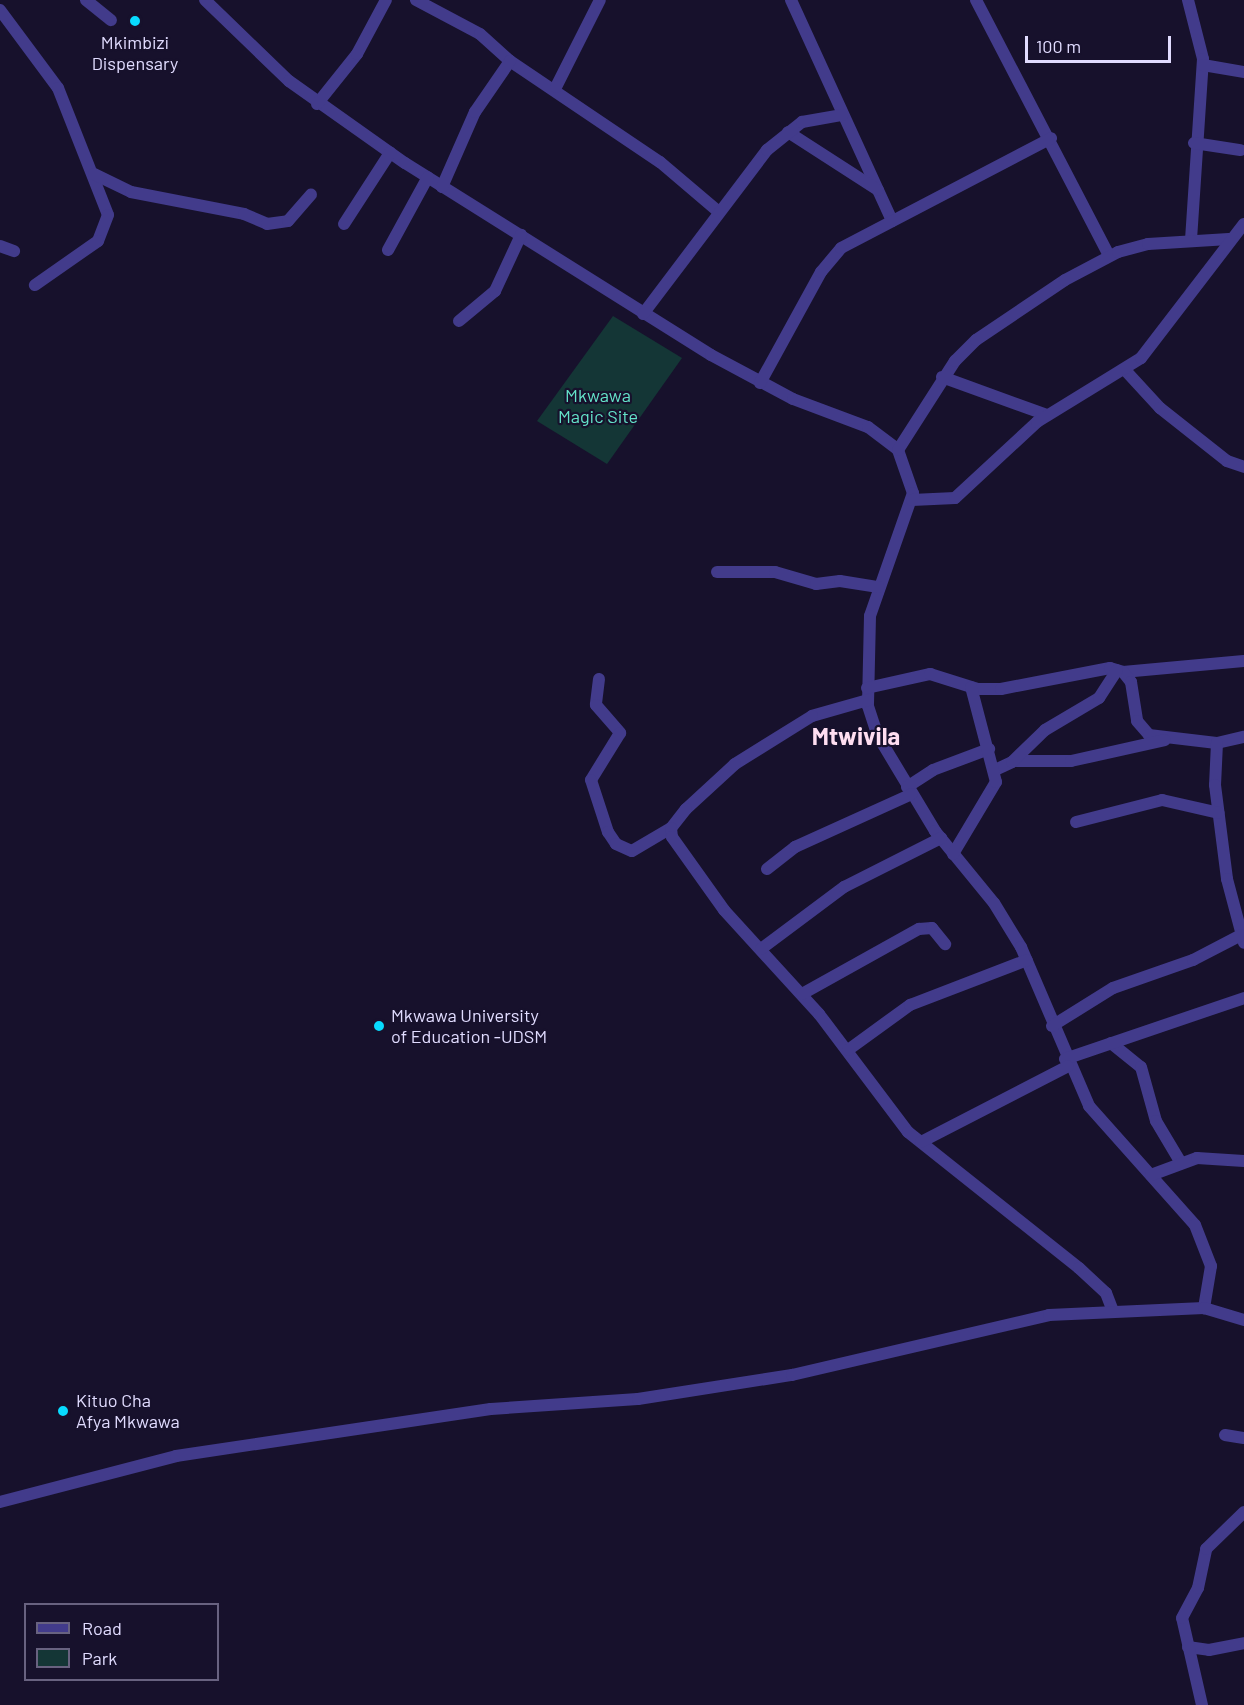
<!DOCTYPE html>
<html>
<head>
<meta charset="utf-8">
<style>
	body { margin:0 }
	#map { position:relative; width:1244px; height:1705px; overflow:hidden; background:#17112c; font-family:Barlow,sans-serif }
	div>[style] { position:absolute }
	.green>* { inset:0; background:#143636 }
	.minor>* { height:12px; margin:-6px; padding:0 6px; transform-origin:6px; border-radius:6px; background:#423b8b }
	.dots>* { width:16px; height:16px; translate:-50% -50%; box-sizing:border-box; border:3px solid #17112c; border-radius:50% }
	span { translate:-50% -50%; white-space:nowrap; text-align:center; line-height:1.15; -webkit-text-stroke:4.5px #17112c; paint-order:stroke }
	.poi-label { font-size:18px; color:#e1dcff }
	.left { translate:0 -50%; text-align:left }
	.park-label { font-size:18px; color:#64e3c9 }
	.district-label { font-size:24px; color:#ffdef1; font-weight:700 }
	.legend { position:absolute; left:24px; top:1603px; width:195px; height:78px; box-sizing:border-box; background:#17112c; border:2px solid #686280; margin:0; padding:8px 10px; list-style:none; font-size:18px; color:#e1dcff }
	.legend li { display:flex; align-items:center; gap:12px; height:30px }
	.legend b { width:30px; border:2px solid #686280 }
	.scale { position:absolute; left:1025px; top:36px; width:146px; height:27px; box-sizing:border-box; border:3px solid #e1dcff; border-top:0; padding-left:8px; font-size:18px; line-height:21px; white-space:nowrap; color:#e1dcff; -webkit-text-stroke:4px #17112c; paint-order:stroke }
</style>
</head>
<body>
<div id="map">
	<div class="green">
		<div style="clip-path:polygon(613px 316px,682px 358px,607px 464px,537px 421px)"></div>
	</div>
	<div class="minor">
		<div style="left:86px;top:0;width:32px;rotate:39deg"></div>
		<div style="left:205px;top:0;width:117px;rotate:44deg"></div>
		<div style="left:289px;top:81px;width:142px;rotate:35.3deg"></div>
		<div style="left:405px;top:163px;width:361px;rotate:32.1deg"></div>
		<div style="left:711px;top:355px;width:93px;rotate:28.2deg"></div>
		<div style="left:793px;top:399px;width:80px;rotate:20.5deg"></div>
		<div style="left:868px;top:427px;width:38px;rotate:37deg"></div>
		<div style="left:898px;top:450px;width:46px;rotate:70.8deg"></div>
		<div style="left:913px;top:493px;width:130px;rotate:109.3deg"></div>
		<div style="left:870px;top:616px;width:90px;rotate:91.3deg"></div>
		<div style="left:868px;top:706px;width:32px;rotate:72deg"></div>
		<div style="left:878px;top:736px;width:111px;rotate:59deg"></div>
		<div style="left:935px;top:831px;width:93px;rotate:50.7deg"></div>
		<div style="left:994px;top:903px;width:52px;rotate:58.5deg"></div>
		<div style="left:1021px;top:947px;width:173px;rotate:66.8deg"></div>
		<div style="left:1089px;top:1106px;width:159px;rotate:48.3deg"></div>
		<div style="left:1195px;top:1225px;width:44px;rotate:68.7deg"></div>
		<div style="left:1211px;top:1266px;width:43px;rotate:99.5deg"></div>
		<div style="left:416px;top:0;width:72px;rotate:28deg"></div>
		<div style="left:480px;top:34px;width:40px;rotate:42deg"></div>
		<div style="left:510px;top:61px;width:181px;rotate:34deg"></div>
		<div style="left:660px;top:162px;width:77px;rotate:40.3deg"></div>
		<div style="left:791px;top:0;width:243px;rotate:65.4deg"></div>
		<div style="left:976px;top:0;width:288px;rotate:62.5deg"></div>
		<div style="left:1188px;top:0;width:61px;rotate:75.7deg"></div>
		<div style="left:1203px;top:59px;width:182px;rotate:93.8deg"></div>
		<div style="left:0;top:10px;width:97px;rotate:53.4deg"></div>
		<div style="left:58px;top:88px;width:136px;rotate:68.5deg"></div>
		<div style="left:108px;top:215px;width:28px;rotate:111deg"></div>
		<div style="left:98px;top:241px;width:77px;rotate:145.1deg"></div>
		<div style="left:1203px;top:65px;width:42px;rotate:9.7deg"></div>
		<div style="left:556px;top:87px;width:97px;rotate:-63.2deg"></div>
		<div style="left:317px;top:104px;width:64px;rotate:-51.3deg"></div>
		<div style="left:357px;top:54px;width:61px;rotate:-61.8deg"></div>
		<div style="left:788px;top:132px;width:107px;rotate:32.8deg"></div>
		<div style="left:1194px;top:143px;width:47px;rotate:8.7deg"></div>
		<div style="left:94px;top:174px;width:41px;rotate:25.9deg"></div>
		<div style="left:131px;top:192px;width:115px;rotate:11deg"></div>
		<div style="left:244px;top:214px;width:25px;rotate:23deg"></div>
		<div style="left:267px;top:224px;width:21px;rotate:-8deg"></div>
		<div style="left:288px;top:221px;width:35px;rotate:-49deg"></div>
		<div style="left:442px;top:187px;width:82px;rotate:-66.3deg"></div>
		<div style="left:475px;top:112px;width:62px;rotate:-55.5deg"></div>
		<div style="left:344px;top:224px;width:85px;rotate:-57.1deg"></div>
		<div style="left:0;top:246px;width:15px;rotate:20deg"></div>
		<div style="left:388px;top:250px;width:83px;rotate:-61.3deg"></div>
		<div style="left:643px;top:314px;width:206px;rotate:-52.9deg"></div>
		<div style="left:767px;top:150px;width:45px;rotate:-38.7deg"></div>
		<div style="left:802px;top:122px;width:41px;rotate:-9.9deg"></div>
		<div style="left:459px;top:321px;width:47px;rotate:-39.8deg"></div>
		<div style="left:495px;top:291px;width:62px;rotate:-65.1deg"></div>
		<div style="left:1125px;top:370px;width:52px;rotate:47.4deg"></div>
		<div style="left:1160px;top:408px;width:85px;rotate:38.3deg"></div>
		<div style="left:1227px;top:461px;width:18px;rotate:19deg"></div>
		<div style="left:942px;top:377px;width:112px;rotate:19.9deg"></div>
		<div style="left:760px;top:383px;width:127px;rotate:-61.2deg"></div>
		<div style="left:821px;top:272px;width:31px;rotate:-50deg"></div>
		<div style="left:841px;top:248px;width:237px;rotate:-27.6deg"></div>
		<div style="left:898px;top:450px;width:106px;rotate:-57.4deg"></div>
		<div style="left:955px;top:361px;width:30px;rotate:-45deg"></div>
		<div style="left:976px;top:340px;width:107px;rotate:-34deg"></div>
		<div style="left:1065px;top:280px;width:60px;rotate:-27.8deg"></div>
		<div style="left:1118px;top:252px;width:31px;rotate:-15deg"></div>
		<div style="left:1148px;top:244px;width:81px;rotate:-3.5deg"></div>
		<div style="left:912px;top:500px;width:43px;rotate:-2.7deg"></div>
		<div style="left:955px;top:498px;width:112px;rotate:-42.8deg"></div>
		<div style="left:1037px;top:422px;width:122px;rotate:-31.6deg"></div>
		<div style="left:1141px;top:358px;width:169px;rotate:-52.5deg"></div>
		<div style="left:717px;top:572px;width:58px"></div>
		<div style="left:775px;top:572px;width:43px;rotate:16.3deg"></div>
		<div style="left:816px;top:584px;width:24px;rotate:-7deg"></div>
		<div style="left:840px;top:581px;width:39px;rotate:9deg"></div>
		<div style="left:1123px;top:672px;width:121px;rotate:-5.2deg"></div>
		<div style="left:599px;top:679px;width:26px;rotate:97deg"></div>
		<div style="left:596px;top:705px;width:37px;rotate:49deg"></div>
		<div style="left:620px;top:733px;width:55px;rotate:121.7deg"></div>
		<div style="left:591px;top:780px;width:55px;rotate:71.9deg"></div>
		<div style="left:608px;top:832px;width:14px;rotate:56deg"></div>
		<div style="left:616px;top:844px;width:17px;rotate:24deg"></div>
		<div style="left:632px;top:851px;width:45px;rotate:-30.5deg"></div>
		<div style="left:867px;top:688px;width:65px;rotate:-12.5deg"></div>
		<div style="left:930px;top:674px;width:50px;rotate:17.4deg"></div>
		<div style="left:978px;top:689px;width:23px"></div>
		<div style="left:1001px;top:689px;width:111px;rotate:-10.9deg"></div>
		<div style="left:1110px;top:668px;width:14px;rotate:17deg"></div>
		<div style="left:1123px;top:672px;width:13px;rotate:51deg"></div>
		<div style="left:1131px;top:682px;width:39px;rotate:81deg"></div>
		<div style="left:1137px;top:721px;width:18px;rotate:49deg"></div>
		<div style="left:1149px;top:735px;width:68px;rotate:6.7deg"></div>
		<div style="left:1217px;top:743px;width:28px;rotate:-13deg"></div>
		<div style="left:868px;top:700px;width:58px;rotate:164.1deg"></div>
		<div style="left:812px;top:716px;width:91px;rotate:148.1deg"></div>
		<div style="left:735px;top:764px;width:67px;rotate:137.4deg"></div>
		<div style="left:686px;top:809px;width:24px;rotate:128deg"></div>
		<div style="left:671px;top:828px;width:9px;rotate:84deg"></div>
		<div style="left:672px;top:837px;width:90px;rotate:54.5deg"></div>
		<div style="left:724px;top:910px;width:141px;rotate:47.6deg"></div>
		<div style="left:819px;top:1014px;width:148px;rotate:53deg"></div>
		<div style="left:908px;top:1132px;width:218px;rotate:38.5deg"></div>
		<div style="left:1079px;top:1268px;width:37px;rotate:43deg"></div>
		<div style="left:1106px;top:1293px;width:19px;rotate:69deg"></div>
		<div style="left:1217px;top:743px;width:42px;rotate:92.7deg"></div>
		<div style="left:1215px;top:785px;width:95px;rotate:82.7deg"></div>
		<div style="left:1227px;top:879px;width:66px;rotate:75.1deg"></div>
		<div style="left:1014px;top:761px;width:57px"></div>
		<div style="left:1071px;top:761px;width:96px;rotate:-12.6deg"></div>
		<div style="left:995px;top:770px;width:19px;rotate:-25deg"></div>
		<div style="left:1012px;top:762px;width:46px;rotate:-44.1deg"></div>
		<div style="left:1045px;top:730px;width:63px;rotate:-30.7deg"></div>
		<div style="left:1099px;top:698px;width:33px;rotate:-57deg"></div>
		<div style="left:907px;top:787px;width:31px;rotate:-33deg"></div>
		<div style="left:933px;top:770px;width:60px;rotate:-20.6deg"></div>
		<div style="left:1076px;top:822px;width:89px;rotate:-14.3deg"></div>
		<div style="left:1162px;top:800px;width:58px;rotate:12.8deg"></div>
		<div style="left:953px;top:854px;width:84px;rotate:-59.2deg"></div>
		<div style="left:996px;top:782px;width:98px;rotate:-104.7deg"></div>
		<div style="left:767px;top:869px;width:36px;rotate:-38deg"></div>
		<div style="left:795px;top:847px;width:128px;rotate:-24.4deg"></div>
		<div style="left:761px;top:949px;width:104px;rotate:-36.8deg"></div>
		<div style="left:844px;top:887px;width:109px;rotate:-26.8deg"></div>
		<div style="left:802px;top:994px;width:134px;rotate:-29.1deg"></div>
		<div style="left:919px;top:929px;width:13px;rotate:-4deg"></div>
		<div style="left:932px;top:928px;width:21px;rotate:51deg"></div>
		<div style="left:1052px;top:1026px;width:72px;rotate:-31.9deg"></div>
		<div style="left:1113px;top:988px;width:85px;rotate:-19.3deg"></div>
		<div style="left:1193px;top:960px;width:54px;rotate:-27.5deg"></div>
		<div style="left:1111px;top:1043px;width:38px;rotate:39deg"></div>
		<div style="left:1141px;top:1067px;width:56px;rotate:74.5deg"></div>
		<div style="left:1156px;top:1121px;width:49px;rotate:59.2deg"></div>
		<div style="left:848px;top:1050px;width:77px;rotate:-36deg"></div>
		<div style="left:910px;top:1005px;width:125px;rotate:-21deg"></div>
		<div style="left:1065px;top:1059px;width:189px;rotate:-18.8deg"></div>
		<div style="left:921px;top:1142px;width:165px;rotate:-27.3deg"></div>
		<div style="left:1151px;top:1175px;width:49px;rotate:-20.3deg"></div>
		<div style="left:1197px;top:1158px;width:47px;rotate:3.7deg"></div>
		<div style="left:1225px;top:1435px;width:19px;rotate:9deg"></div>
		<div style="left:0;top:1502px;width:182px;rotate:-14.6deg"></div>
		<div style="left:176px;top:1456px;width:318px;rotate:-8.5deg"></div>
		<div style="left:491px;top:1409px;width:147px;rotate:-3.9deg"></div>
		<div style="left:638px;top:1399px;width:156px;rotate:-8.9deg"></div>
		<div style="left:792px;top:1375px;width:264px;rotate:-13.1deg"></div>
		<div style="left:1049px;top:1315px;width:155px;rotate:-2.6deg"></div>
		<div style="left:1204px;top:1308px;width:42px;rotate:16.7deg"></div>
		<div style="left:1188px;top:1647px;width:21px;rotate:8deg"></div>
		<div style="left:1209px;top:1650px;width:36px;rotate:-11deg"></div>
		<div style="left:1202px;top:1705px;width:89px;rotate:-102.9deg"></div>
		<div style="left:1182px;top:1618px;width:34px;rotate:-62deg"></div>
		<div style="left:1198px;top:1588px;width:40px;rotate:-78deg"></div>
		<div style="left:1206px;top:1549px;width:53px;rotate:-44.2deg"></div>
	</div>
	<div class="dots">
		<div style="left:135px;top:21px;background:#08dbff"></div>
		<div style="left:379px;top:1026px;background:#08dbff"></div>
		<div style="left:63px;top:1411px;background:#08dbff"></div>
	</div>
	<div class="poi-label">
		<span style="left:135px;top:53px">Mkimbizi<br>Dispensary</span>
		<span class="left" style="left:391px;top:1026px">Mkwawa University<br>of Education -UDSM</span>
		<span class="left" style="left:76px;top:1411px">Kituo Cha<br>Afya Mkwawa</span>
	</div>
	<div class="park-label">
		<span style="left:598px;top:406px">Mkwawa<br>Magic Site</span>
	</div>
	<div class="district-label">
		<span style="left:856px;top:736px">Mtwivila</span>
	</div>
	<ul class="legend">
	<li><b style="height:8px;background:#423b8b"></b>Road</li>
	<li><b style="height:16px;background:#143636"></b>Park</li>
	</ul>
	<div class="scale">100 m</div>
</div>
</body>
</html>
